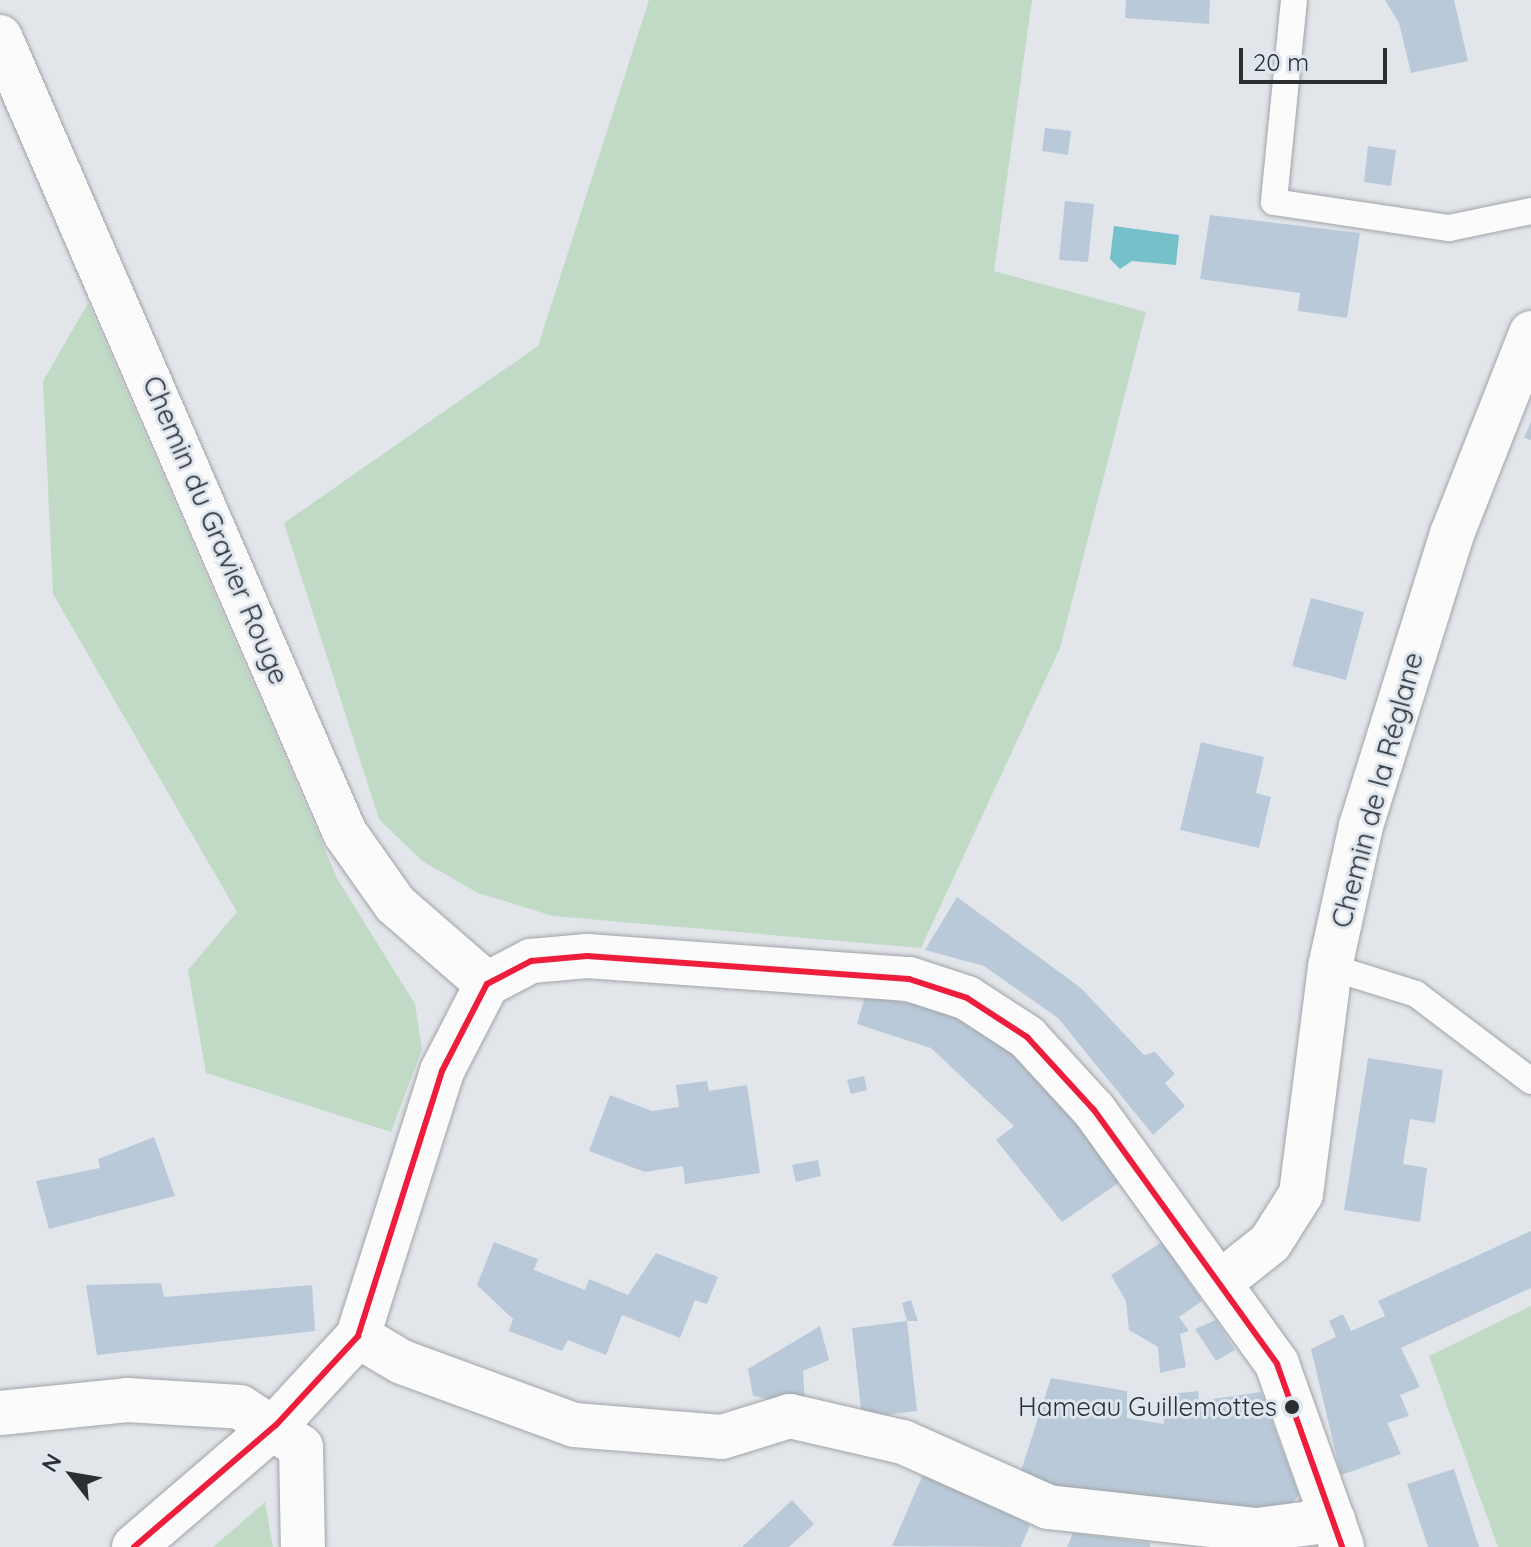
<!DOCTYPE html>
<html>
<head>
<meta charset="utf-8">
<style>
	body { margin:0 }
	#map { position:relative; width:1531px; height:1547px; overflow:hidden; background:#e2e6eb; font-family:Quicksand,sans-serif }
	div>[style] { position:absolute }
	.green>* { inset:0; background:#c0dac6 }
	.water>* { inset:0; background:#75c1ca }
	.building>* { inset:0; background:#bac9d9 }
	.roads { filter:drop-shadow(0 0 2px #a1a4a7) drop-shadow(0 0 2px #a1a4a7) }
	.service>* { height:26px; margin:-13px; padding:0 13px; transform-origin:13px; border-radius:13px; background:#fbfbfc }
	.minor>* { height:44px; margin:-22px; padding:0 22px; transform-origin:22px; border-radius:22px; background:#fbfbfc }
	.bus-1>* { height:6px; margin:-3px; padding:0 3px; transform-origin:3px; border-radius:3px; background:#ed1e3c }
	.dots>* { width:22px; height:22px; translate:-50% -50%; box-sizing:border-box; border:4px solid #dee6ef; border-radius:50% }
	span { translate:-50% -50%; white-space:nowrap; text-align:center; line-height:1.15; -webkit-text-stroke:6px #dee6ef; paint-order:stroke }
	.bus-label { font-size:26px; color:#2c2f32 }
	.right { translate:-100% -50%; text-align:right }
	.street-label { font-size:28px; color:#2c2f32 }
	.north { position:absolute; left:32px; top:1435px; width:80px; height:80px; -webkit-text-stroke:6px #dee6ef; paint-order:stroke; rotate:301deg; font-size:22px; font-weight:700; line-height:32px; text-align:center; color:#2c2f32 }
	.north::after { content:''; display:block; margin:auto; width:28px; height:36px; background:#2c2f32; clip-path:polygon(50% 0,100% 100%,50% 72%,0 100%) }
	.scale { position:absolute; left:1239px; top:48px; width:148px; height:36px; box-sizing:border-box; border:4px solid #2c2f32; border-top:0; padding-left:10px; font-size:24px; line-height:28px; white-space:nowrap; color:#2c2f32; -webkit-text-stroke:6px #dee6ef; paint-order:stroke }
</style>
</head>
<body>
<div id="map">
	<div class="green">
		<div style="clip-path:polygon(649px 0,1032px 0,994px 271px,1146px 312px,1060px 648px,921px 948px,553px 916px,478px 893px,422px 861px,379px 819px,284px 523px,538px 346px)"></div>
		<div style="clip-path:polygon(88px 303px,338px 880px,415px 1004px,422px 1049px,391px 1132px,206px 1073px,188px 970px,237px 912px,53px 594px,43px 381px)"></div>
		<div style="clip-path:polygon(1531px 1306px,1531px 1547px,1498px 1547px,1429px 1356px)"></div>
		<div style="clip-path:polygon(265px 1502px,273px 1547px,213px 1547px)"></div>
	</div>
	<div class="water">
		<div style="clip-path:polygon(1114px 226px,1179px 235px,1176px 265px,1132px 261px,1120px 269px,1110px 259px)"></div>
	</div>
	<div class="building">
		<div style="clip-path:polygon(1126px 0,1210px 0,1209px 24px,1125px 18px)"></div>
		<div style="clip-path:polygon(1385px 0,1454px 0,1468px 61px,1411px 73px,1399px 23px)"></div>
		<div style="clip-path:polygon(1045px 128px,1071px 131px,1068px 155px,1042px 151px)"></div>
		<div style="clip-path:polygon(1368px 146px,1396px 150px,1391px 186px,1364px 182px)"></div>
		<div style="clip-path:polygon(1065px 201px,1094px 204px,1088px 262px,1059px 260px)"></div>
		<div style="clip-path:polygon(1210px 215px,1360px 233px,1347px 318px,1298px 311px,1300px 293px,1200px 279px)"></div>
		<div style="clip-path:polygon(1531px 421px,1531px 440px,1524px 438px)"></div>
		<div style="clip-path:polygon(1311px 598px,1364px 612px,1346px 680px,1292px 666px)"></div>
		<div style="clip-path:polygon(1201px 742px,1264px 757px,1256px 793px,1271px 797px,1259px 848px,1180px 830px)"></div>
		<div style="clip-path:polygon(957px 897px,1081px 988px,1144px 1055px,1155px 1052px,1175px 1074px,1165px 1083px,1185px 1106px,1153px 1135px,1058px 1018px,984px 966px,925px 950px)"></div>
		<div style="clip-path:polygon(865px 996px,955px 1011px,1028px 1060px,1127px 1177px,1062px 1222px,996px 1140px,1014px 1126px,931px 1048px,857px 1024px)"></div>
		<div style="clip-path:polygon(1368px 1058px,1443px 1070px,1435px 1123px,1410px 1119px,1403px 1164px,1427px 1168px,1420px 1222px,1344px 1210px)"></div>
		<div style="clip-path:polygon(864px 1076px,867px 1090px,851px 1094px,847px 1080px)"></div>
		<div style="clip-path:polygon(707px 1081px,709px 1091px,747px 1085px,760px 1173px,685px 1184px,683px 1166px,645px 1172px,589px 1151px,610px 1095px,652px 1111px,679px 1107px,676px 1085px)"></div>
		<div style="clip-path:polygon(154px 1137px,175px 1196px,49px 1229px,36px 1181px,100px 1168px,98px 1159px)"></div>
		<div style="clip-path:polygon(818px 1160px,821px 1176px,796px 1182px,792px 1165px)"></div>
		<div style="clip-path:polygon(1531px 1231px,1531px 1288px,1401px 1348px,1420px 1387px,1400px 1395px,1409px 1416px,1387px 1423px,1401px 1454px,1341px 1475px,1311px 1349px,1336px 1337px,1329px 1321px,1343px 1314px,1351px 1331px,1385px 1316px,1378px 1301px)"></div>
		<div style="clip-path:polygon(494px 1242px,538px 1259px,534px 1270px,585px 1290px,589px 1279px,628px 1295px,656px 1253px,718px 1277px,707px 1304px,695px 1300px,680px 1338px,622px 1315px,606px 1355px,568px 1340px,562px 1351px,509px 1331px,513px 1319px,477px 1285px)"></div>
		<div style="clip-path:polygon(1162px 1242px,1202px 1301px,1179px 1317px,1189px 1331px,1180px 1334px,1186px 1367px,1160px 1373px,1158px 1347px,1129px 1330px,1126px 1301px,1111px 1275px)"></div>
		<div style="clip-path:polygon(161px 1283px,164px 1297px,312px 1285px,315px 1331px,97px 1355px,86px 1285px)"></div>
		<div style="clip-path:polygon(911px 1300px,918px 1321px,907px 1321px,917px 1411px,862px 1418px,852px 1328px,907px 1321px,902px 1303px)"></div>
		<div style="clip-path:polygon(1216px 1320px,1235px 1350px,1216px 1361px,1195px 1329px)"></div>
		<div style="clip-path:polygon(820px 1326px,829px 1360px,803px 1371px,805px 1406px,753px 1396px,748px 1369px)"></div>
		<div style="clip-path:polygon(1051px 1378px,1127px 1391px,1127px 1418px,1164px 1424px,1161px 1395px,1198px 1391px,1199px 1401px,1261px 1392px,1299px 1495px,1285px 1512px,1035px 1489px,1019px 1477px)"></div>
		<div style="clip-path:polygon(1454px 1469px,1479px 1547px,1428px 1547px,1407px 1484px)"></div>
		<div style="clip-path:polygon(924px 1472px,1030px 1525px,1021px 1547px,892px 1546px)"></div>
		<div style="clip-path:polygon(792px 1500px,814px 1524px,789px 1547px,742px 1547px)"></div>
		<div style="clip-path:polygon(1073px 1533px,1150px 1543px,1150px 1547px,1067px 1547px)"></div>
	</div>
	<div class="roads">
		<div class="service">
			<div style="left:1294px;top:0;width:203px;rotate:95.7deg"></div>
			<div style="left:1274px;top:202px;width:177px;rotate:8.5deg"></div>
			<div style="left:1449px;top:228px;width:84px;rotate:-11.7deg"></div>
			<div style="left:1330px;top:967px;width:90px;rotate:17.4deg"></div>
			<div style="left:1416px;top:994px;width:144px;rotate:37.1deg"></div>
		</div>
		<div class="minor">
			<div style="left:0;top:37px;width:868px;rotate:66.57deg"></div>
			<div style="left:345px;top:833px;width:87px;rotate:54.8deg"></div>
			<div style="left:395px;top:904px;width:122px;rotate:41deg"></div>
			<div style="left:1222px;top:1281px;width:61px;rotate:-38.4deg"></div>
			<div style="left:1270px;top:1243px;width:58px;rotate:-57.7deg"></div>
			<div style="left:1301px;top:1194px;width:229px;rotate:-82.7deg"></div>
			<div style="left:1330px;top:967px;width:144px;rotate:-77.6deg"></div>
			<div style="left:1361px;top:826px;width:306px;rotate:-72.7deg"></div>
			<div style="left:1452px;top:534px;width:216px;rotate:-68.5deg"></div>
			<div style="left:358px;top:1336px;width:51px;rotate:30.6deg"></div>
			<div style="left:402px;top:1362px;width:183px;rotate:20.1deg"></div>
			<div style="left:574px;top:1425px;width:148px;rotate:4.6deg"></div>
			<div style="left:722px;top:1437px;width:71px;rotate:-17.2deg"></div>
			<div style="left:790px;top:1416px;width:116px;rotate:13deg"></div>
			<div style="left:903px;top:1442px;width:159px;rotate:24.1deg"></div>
			<div style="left:1048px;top:1507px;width:210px;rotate:6.3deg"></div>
			<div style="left:1257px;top:1530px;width:77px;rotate:-7.5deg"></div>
			<div style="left:0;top:1413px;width:128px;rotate:-5.8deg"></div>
			<div style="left:127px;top:1400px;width:113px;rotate:3.5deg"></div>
			<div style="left:240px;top:1407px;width:73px;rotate:33.3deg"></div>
			<div style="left:301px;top:1447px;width:100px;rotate:88.9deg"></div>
			<div style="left:134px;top:1547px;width:187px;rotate:-40.7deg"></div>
			<div style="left:276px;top:1425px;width:121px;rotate:-47.3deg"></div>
			<div style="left:358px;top:1336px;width:278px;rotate:-72.4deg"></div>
			<div style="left:442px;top:1071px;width:98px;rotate:-62.7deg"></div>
			<div style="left:487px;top:984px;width:50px;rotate:-27.6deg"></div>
			<div style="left:531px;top:961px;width:56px;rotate:-5.1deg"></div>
			<div style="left:587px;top:956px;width:323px;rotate:4.1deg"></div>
			<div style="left:909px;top:979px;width:61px;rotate:18.1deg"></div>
			<div style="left:967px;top:998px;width:72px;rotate:33deg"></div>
			<div style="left:1027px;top:1037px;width:99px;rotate:47.5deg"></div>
			<div style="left:1094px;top:1110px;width:313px;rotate:54.2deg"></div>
			<div style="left:1277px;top:1364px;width:194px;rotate:70.4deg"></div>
		</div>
	</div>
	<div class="bus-1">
		<div style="left:134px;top:1547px;width:187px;rotate:-40.7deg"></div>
		<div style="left:276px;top:1425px;width:121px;rotate:-47.3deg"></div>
		<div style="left:358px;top:1336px;width:278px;rotate:-72.4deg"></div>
		<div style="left:442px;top:1071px;width:98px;rotate:-62.7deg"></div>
		<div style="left:487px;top:984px;width:50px;rotate:-27.6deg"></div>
		<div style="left:531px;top:961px;width:56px;rotate:-5.1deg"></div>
		<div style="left:587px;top:956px;width:323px;rotate:4.1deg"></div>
		<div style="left:909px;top:979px;width:61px;rotate:18.1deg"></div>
		<div style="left:967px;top:998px;width:72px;rotate:33deg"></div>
		<div style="left:1027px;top:1037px;width:99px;rotate:47.5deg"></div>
		<div style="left:1094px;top:1110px;width:313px;rotate:54.2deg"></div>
		<div style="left:1277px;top:1364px;width:194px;rotate:70.4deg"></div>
	</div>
	<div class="dots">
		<div style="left:1292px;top:1407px;background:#2c2f32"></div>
	</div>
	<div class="bus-label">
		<span class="right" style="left:1277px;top:1407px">Hameau Guillemottes</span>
	</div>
	<div class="street-label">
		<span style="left:216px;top:530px;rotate:67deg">Chemin du Gravier Rouge</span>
		<span style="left:1377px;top:790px;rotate:-75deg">Chemin de la Réglane</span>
	</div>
	<div class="north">N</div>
	<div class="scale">20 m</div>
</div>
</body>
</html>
